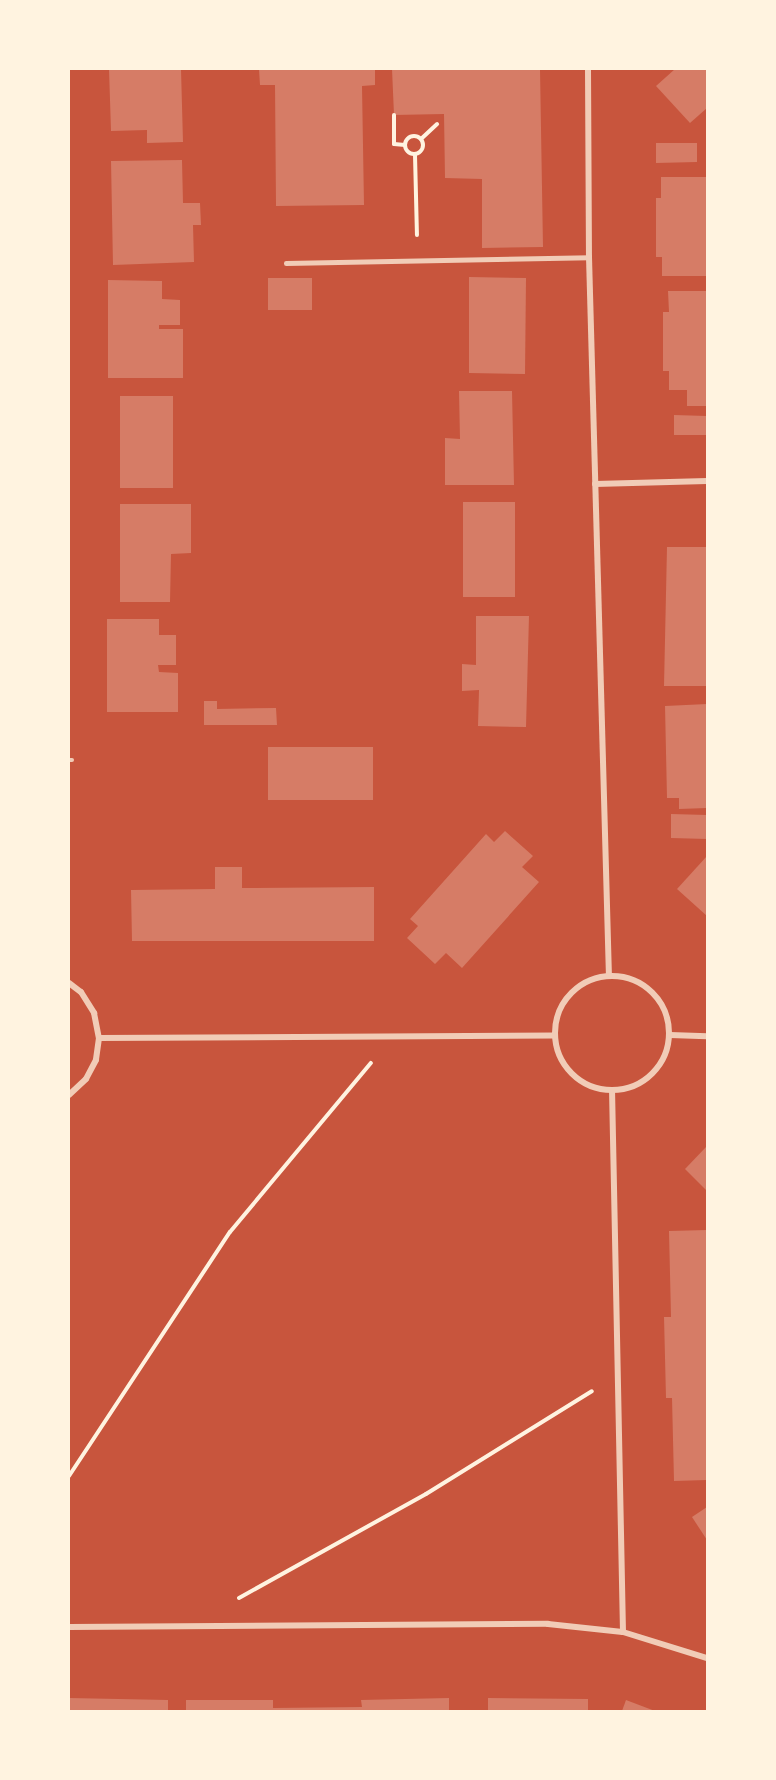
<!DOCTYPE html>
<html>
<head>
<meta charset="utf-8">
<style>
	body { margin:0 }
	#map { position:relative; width:776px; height:1780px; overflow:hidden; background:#c8553d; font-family:Rubik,sans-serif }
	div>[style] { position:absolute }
	.building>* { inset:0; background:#d67c66 }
	.path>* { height:4px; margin:-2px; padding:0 2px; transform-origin:2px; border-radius:2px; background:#fff3e0 }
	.path>.ring { margin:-2px; padding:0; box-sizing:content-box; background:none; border:4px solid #fff3e0; border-radius:50% }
	.service>* { height:4.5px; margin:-2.25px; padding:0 2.25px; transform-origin:2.25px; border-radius:2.25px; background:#f1ccb7 }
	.minor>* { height:6px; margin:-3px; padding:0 3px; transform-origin:3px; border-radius:3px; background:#f1ccb7 }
	.minor>.ring { margin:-3px; padding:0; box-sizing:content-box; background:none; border:6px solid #f1ccb7; border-radius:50% }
	span { translate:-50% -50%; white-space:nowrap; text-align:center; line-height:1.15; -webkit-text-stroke:6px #fff3e0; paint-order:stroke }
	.frame { position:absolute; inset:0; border:70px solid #fff3e0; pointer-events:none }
</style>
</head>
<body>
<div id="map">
	<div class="building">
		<div style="clip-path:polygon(109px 69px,181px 69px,183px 142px,147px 143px,147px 130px,111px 131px)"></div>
		<div style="clip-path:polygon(259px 69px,375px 69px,375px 85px,362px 86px,364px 205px,276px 206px,275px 85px,260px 85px)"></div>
		<div style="clip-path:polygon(392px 69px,540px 69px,543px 247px,482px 248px,482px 179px,445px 178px,444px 114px,394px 115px)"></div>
		<div style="clip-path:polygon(675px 69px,707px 69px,707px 108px,690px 123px,656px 86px)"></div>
		<div style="clip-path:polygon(656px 143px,697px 143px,697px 162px,656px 163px)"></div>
		<div style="clip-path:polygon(182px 160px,183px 203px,200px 203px,201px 225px,193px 225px,194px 262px,113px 265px,111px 161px)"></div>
		<div style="clip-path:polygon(661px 177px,707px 177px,707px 276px,662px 276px,662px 257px,656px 257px,656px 198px,661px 198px)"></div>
		<div style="clip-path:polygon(469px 277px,526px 278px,525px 374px,469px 373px)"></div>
		<div style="clip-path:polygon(268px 278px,312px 278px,312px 310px,268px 310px)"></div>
		<div style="clip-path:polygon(108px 280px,162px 281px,162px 299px,180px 300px,180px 325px,159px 325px,159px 329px,183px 329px,183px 378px,108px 378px)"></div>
		<div style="clip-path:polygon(668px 291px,707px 291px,707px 406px,687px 406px,687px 390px,669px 390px,669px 371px,663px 371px,663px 312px,669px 312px)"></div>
		<div style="clip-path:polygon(459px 391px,512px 391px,514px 485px,445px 485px,445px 438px,460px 439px)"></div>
		<div style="clip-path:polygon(120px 396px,173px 396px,173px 488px,120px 488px)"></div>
		<div style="clip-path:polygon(674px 415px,707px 416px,707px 435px,674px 435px)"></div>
		<div style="clip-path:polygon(463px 502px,515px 502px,515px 597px,463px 597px)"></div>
		<div style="clip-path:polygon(120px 504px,191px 504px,191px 553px,171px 554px,170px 602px,120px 602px)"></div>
		<div style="clip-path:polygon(667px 547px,707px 547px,707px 686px,664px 686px)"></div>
		<div style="clip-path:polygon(476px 616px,529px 616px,526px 727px,478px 726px,479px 690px,462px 691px,462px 664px,476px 665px)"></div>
		<div style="clip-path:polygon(107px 619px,159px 619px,159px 635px,176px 635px,176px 665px,158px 665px,159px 672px,178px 673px,178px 712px,107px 712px)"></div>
		<div style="clip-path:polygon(204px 701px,217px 701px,217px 709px,276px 708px,277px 725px,204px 725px)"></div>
		<div style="clip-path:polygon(707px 704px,707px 808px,679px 809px,679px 798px,667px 798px,665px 706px)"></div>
		<div style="clip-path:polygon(268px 747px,373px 747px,373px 800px,268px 800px)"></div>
		<div style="clip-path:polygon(671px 814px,707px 815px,707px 839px,671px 838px)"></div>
		<div style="clip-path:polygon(505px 831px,533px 856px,522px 867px,539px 882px,462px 968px,446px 953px,435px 964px,407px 938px,418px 926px,410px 919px,486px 834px,494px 842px)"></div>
		<div style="clip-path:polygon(707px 856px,707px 916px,677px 889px)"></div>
		<div style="clip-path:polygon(215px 867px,242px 867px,242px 888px,374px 887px,374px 941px,132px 941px,131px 890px,215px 889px)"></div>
		<div style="clip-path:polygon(707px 1146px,707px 1191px,685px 1169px)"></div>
		<div style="clip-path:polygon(707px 1230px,707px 1480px,674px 1481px,672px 1398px,666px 1398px,664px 1317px,671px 1317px,669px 1231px)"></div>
		<div style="clip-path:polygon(707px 1507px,707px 1540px,692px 1517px)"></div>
		<div style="clip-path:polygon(69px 1698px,168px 1700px,168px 1711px,69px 1711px)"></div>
		<div style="clip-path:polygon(449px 1698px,449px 1711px,186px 1711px,186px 1700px,273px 1700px,273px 1708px,362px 1707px,361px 1700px)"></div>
		<div style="clip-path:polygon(488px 1698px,588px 1699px,588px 1711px,488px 1711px)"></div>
		<div style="clip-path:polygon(626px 1700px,655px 1711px,622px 1711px)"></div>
	</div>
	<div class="path">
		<div style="left:394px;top:115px;width:29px;rotate:90deg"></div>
		<div style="left:394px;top:144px;width:11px;rotate:5deg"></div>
		<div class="ring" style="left:405px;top:136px;width:14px;height:14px"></div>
		<div style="left:421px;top:139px;width:22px;rotate:-43deg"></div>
		<div style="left:415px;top:155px;width:80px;rotate:88.6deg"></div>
		<div style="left:69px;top:1476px;width:292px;rotate:-56.6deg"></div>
		<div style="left:230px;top:1232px;width:220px;rotate:-50.2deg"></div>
		<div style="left:239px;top:1598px;width:214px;rotate:-29.1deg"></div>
		<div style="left:426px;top:1494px;width:195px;rotate:-31.8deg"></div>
	</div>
	<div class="service">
		<div style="left:286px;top:263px;width:303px;rotate:-1.1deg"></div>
		<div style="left:69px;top:760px;width:3px"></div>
	</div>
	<div class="minor">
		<div style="left:588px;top:69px;width:188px;rotate:89.7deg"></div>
		<div style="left:589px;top:257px;width:719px;rotate:88.41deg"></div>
		<div style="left:595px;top:484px;width:112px;rotate:-1.5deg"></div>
		<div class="ring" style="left:555px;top:976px;width:108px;height:108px"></div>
		<div style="left:69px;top:983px;width:15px;rotate:37deg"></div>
		<div style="left:81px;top:992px;width:25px;rotate:58deg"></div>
		<div style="left:94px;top:1013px;width:25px;rotate:79deg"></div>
		<div style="left:99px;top:1038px;width:22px;rotate:98deg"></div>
		<div style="left:96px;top:1060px;width:21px;rotate:118deg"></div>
		<div style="left:86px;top:1079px;width:23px;rotate:137deg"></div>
		<div style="left:670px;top:1035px;width:37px;rotate:2deg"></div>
		<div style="left:99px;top:1038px;width:456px;rotate:-0.3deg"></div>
		<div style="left:69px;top:1627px;width:479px;rotate:-0.4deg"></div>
		<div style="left:548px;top:1624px;width:75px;rotate:6.1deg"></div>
		<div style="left:623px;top:1632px;width:542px;rotate:-91.16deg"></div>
		<div style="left:623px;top:1632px;width:88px;rotate:17.2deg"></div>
	</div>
	<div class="frame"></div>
</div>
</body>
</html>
